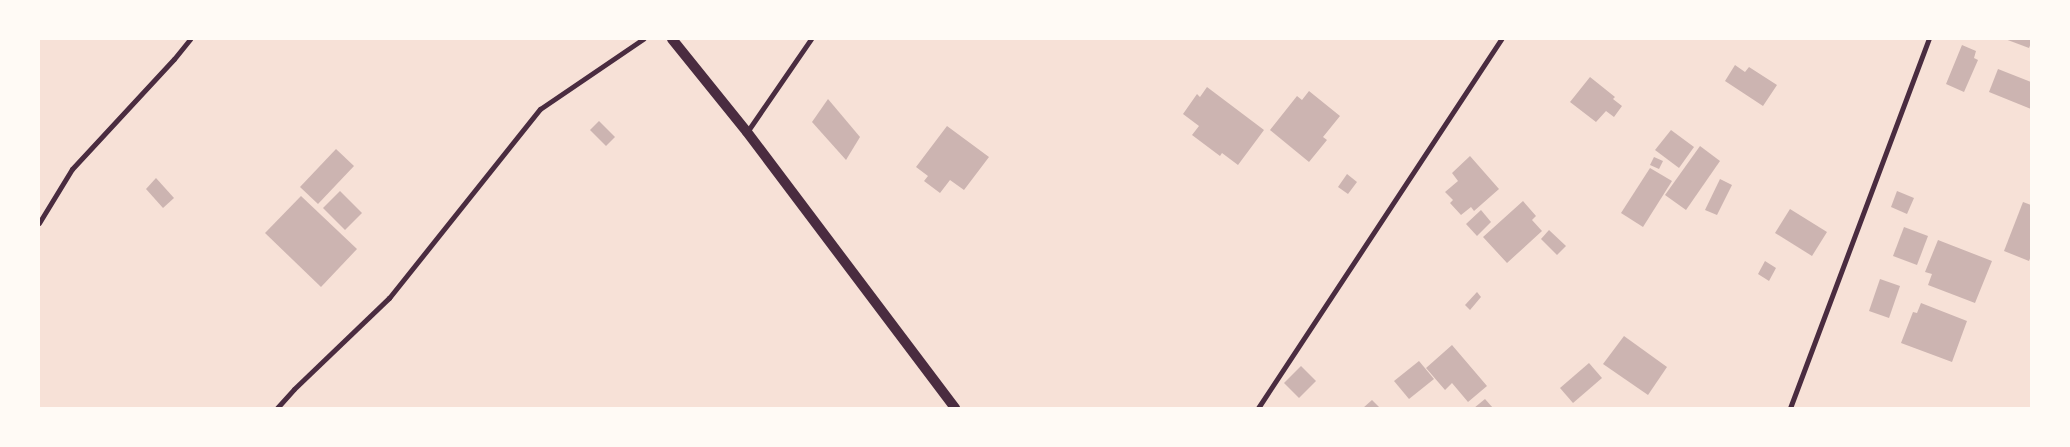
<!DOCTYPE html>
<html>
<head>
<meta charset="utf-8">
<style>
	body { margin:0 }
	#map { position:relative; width:2070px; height:447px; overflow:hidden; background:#f7e1d7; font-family:"Exo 2",sans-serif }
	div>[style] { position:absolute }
	.building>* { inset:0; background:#ccb4b1 }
	.minor>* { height:5px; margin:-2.5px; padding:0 2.5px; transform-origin:2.5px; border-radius:2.5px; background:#4a2c40 }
	.secondary>* { height:10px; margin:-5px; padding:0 5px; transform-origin:5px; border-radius:5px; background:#4a2c40 }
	span { translate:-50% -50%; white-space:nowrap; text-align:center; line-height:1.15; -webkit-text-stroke:4.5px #fffaf5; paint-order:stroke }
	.frame { position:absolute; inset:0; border:40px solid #fffaf5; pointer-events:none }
</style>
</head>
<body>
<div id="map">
	<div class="building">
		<div style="clip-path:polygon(2005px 39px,2031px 39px,2031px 43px,2029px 48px)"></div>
		<div style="clip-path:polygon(1962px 45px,1976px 51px,1974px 58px,1978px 60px,1964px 92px,1946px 84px)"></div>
		<div style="clip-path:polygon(1735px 65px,1745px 72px,1749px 67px,1777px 85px,1763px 106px,1725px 81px)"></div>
		<div style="clip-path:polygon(1998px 69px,2031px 82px,2031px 109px,1989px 92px)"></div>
		<div style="clip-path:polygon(1590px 77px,1615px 97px,1613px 99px,1622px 106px,1614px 117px,1606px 111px,1596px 122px,1570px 102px)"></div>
		<div style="clip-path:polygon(1207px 87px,1264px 130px,1238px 165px,1222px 153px,1220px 156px,1192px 135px,1199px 126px,1183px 114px,1197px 94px,1200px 97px)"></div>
		<div style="clip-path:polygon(1309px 91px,1340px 116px,1323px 137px,1327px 140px,1309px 162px,1270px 130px,1297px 96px,1302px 100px)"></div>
		<div style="clip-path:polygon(828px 99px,860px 137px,846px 160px,812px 122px)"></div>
		<div style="clip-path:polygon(599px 121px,615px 137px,606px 146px,590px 130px)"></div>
		<div style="clip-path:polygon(947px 126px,989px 157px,964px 190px,950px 180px,940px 193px,924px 181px,928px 176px,916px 167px)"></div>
		<div style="clip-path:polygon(1671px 130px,1694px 147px,1679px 168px,1655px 150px)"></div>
		<div style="clip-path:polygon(1700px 146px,1720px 161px,1686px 210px,1665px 195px)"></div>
		<div style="clip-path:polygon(336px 149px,354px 166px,318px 204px,300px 187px)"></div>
		<div style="clip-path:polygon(1470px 156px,1499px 189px,1474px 211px,1471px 207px,1461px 215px,1450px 203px,1453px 200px,1445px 192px,1458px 181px,1452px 173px)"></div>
		<div style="clip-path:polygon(1654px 157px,1663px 161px,1659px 169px,1650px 165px)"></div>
		<div style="clip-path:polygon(1650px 168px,1672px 181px,1643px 227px,1621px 213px)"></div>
		<div style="clip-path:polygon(1347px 174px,1357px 182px,1348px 194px,1338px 187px)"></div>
		<div style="clip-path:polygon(156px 178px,174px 198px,163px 208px,146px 189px)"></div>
		<div style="clip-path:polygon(1720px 179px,1732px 185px,1717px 215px,1705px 210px)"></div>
		<div style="clip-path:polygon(340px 191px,362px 213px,345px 230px,323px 208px)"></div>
		<div style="clip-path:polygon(1897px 191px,1914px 198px,1907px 214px,1891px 207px)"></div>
		<div style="clip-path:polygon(301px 196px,357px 249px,321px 287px,265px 233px)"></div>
		<div style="clip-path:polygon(1523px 201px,1536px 216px,1532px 220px,1542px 231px,1507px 263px,1483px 237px)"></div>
		<div style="clip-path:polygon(2023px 202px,2031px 205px,2031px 256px,2029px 261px,2004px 251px)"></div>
		<div style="clip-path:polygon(1790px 209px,1827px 232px,1812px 256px,1775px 233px)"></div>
		<div style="clip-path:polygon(1481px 210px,1491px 222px,1477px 236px,1466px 224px)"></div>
		<div style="clip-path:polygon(1904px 227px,1928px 236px,1917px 265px,1893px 256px)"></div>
		<div style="clip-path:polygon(1549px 230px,1566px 246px,1557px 255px,1541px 239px)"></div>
		<div style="clip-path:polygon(1938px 240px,1992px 261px,1975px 303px,1928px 285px,1932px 274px,1925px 272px)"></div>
		<div style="clip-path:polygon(1765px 261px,1776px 268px,1769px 281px,1758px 274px)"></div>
		<div style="clip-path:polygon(1880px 279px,1900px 286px,1889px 318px,1869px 311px)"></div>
		<div style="clip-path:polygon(1477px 292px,1481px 297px,1470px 310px,1465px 305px)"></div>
		<div style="clip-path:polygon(1921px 303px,1967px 321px,1952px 362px,1901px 343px,1913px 312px,1917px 313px)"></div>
		<div style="clip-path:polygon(1624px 336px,1667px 367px,1648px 395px,1603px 364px)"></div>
		<div style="clip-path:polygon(1452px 345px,1487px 386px,1468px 402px,1452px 383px,1445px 390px,1426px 368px)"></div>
		<div style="clip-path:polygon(1419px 361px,1434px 379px,1409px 399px,1394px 381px)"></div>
		<div style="clip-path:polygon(1589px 363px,1602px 378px,1573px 403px,1560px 388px)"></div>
		<div style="clip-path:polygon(1301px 366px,1316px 381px,1299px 398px,1284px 383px)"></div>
		<div style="clip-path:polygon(1485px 399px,1493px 408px,1474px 408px)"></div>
		<div style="clip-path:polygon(1372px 400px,1380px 408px,1363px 408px)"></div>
	</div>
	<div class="minor">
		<div style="left:747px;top:132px;width:113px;rotate:-55.5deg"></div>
		<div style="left:39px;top:223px;width:63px;rotate:-58.6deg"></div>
		<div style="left:72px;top:169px;width:150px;rotate:-47.2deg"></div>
		<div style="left:174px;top:59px;width:26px;rotate:-51deg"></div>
		<div style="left:277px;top:408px;width:25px;rotate:-48deg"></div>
		<div style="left:294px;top:389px;width:132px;rotate:-43.8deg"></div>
		<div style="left:389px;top:298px;width:242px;rotate:-51.4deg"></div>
		<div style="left:540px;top:109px;width:125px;rotate:-34.2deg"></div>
		<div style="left:1258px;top:408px;width:442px;rotate:-56.6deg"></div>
		<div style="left:1790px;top:408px;width:394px;rotate:-69.4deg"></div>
	</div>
	<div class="secondary">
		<div style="left:672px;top:39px;width:119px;rotate:51.1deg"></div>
		<div style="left:747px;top:132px;width:346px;rotate:53deg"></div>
	</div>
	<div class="frame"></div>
</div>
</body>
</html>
